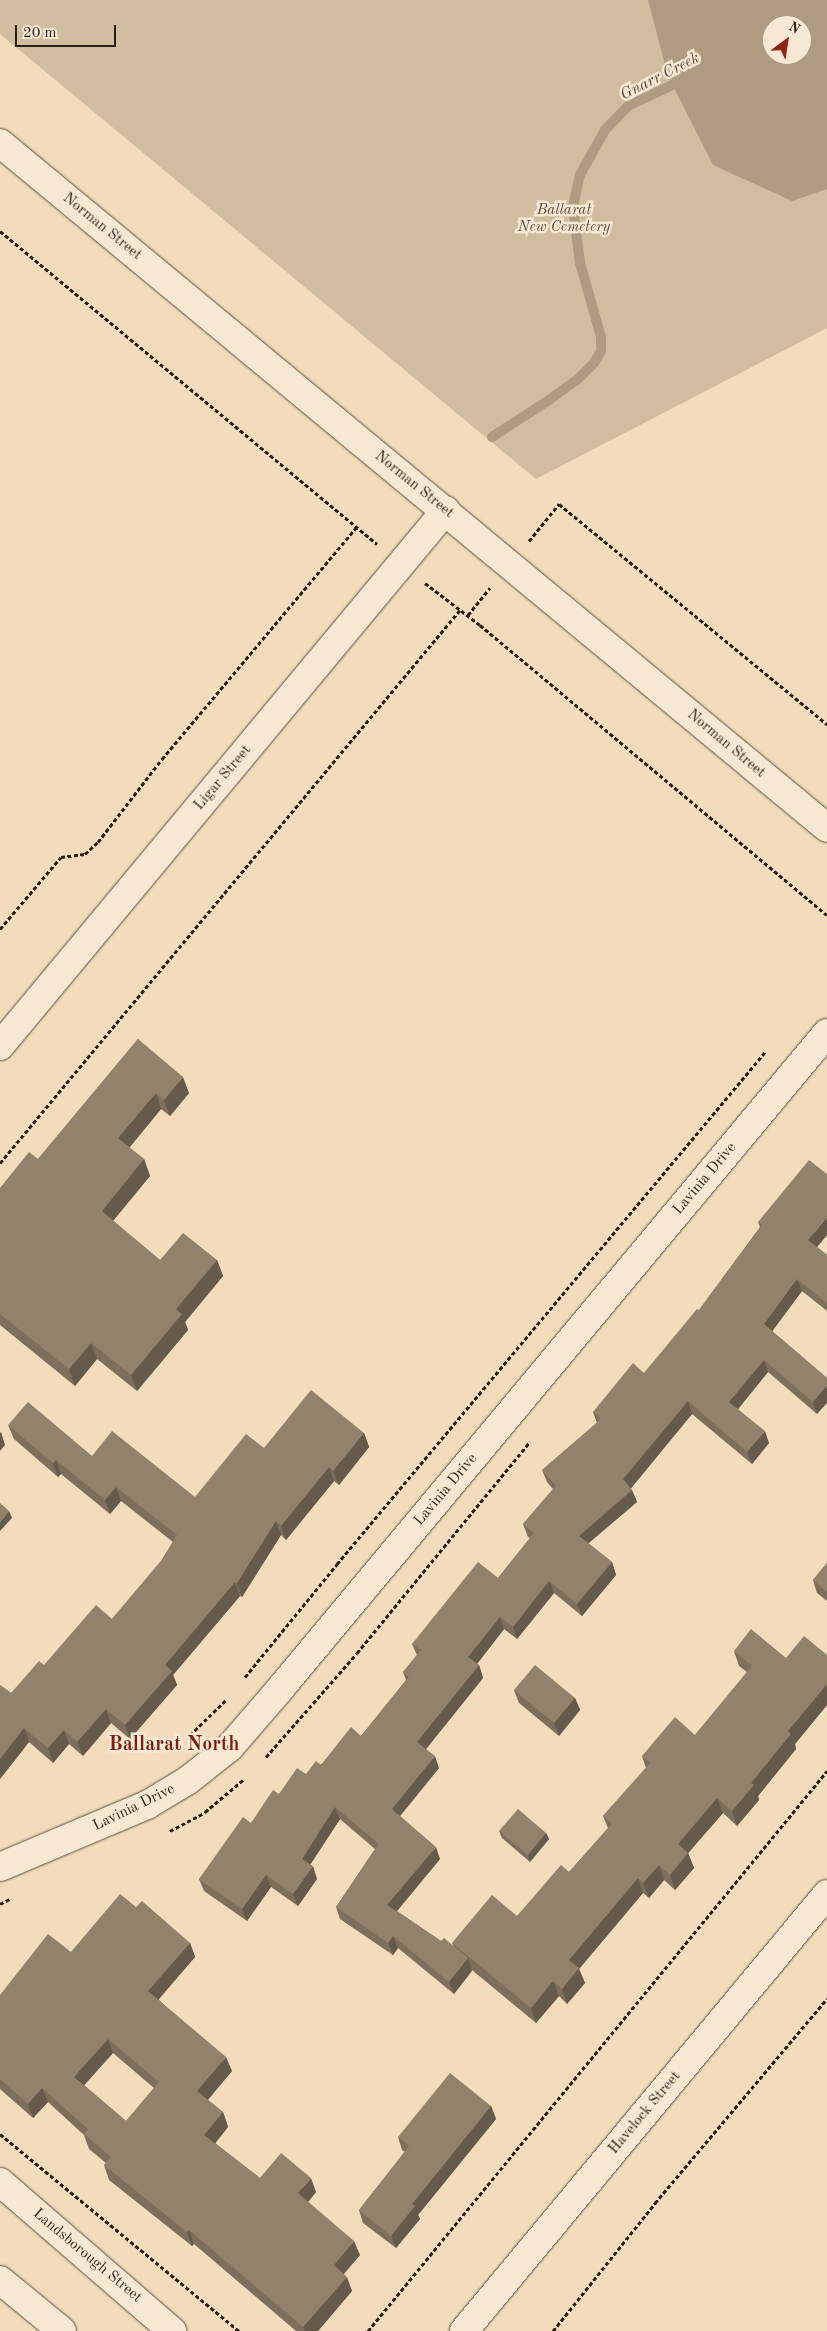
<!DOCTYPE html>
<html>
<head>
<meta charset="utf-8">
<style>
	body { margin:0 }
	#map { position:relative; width:827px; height:2331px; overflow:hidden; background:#f2dcbb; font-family:"Old Standard TT",serif }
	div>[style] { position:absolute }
	.green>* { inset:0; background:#d0bc9f }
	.water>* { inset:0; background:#ae9b82 }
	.stream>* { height:10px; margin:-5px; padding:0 5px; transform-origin:5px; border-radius:5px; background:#ae9b82 }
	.path>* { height:3px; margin-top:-1.5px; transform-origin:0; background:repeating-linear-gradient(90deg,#2a1e14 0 4px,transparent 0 6.5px) }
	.roads { filter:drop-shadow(0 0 1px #5c4e3e) drop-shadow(0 0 1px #5c4e3e) }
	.minor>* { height:28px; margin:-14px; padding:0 14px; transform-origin:14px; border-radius:14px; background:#f7e8d3 }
	.tertiary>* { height:28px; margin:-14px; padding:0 14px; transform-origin:14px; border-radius:14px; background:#f7e8d3 }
	.wall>* { inset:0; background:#7e6f5c }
	.shaded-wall>* { inset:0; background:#665a4b }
	.building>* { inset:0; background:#92816b }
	span { translate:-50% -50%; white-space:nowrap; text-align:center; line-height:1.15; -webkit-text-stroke:5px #f7e8d3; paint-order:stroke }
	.park-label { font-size:15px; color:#5c4d3e; font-style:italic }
	.street-label { font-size:15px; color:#2a1e14 }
	.water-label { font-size:16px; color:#584a3a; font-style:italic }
	.district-label { font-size:20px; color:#7a1f14; font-weight:700 }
	.north { position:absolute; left:762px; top:15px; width:50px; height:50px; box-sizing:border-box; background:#f7e8d3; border:1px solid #a59787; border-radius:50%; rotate:31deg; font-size:14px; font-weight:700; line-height:20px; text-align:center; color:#2a1e14 }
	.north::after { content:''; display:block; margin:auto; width:18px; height:22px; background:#8f2418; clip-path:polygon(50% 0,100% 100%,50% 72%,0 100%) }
	.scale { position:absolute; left:15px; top:25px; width:101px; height:22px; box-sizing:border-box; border:2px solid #2a1e14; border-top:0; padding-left:6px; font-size:15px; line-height:18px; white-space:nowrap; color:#2a1e14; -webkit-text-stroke:4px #f7e8d3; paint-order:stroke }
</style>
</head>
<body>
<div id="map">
	<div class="green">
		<div style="clip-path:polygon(evenodd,0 0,827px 0,827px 328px,536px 479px,0 34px,0 0,772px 25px,802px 25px,802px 55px,772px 55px,772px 25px)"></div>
	</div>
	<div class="water">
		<div style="clip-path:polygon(evenodd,648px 0,827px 0,827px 189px,792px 201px,713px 165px,668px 76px,648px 0,772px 25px,802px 25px,802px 55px,772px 55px,772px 25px)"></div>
	</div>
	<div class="stream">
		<div style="left:492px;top:437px;width:68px;rotate:-33deg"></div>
		<div style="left:549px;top:400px;width:34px;rotate:-36deg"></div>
		<div style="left:577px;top:380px;width:24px;rotate:-45deg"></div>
		<div style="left:594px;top:363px;width:14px;rotate:-60deg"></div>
		<div style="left:601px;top:351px;width:14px;rotate:-90deg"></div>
		<div style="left:601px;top:337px;width:77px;rotate:-105.8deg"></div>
		<div style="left:580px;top:263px;width:39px;rotate:-97deg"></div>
		<div style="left:575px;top:224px;width:17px;rotate:-97deg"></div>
		<div style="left:573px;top:207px;width:33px;rotate:-78deg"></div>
		<div style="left:580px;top:175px;width:51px;rotate:-60.9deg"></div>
		<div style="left:605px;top:130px;width:33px;rotate:-46deg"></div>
		<div style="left:628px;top:106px;width:63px;rotate:-25.3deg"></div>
	</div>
	<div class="path">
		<div style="left:0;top:231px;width:490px;rotate:39.7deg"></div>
		<div style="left:529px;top:541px;width:48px;rotate:-51deg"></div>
		<div style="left:559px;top:504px;width:347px;rotate:39.4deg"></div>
		<div style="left:425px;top:583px;width:69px;rotate:37.4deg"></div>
		<div style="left:480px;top:625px;width:452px;rotate:39.9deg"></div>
		<div style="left:468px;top:615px;width:35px;rotate:-51deg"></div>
		<div style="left:0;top:929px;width:94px;rotate:-49.7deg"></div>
		<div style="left:61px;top:857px;width:24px;rotate:-7deg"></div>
		<div style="left:85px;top:854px;width:18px;rotate:-43deg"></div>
		<div style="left:98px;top:842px;width:105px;rotate:-52.4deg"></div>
		<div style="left:162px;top:759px;width:303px;rotate:-50deg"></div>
		<div style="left:0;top:1163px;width:719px;rotate:-50.25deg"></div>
		<div style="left:245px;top:1677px;width:146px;rotate:-50.8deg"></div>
		<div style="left:337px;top:1564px;width:669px;rotate:-50.1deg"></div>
		<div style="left:190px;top:1735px;width:52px;rotate:-44.2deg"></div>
		<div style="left:266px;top:1757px;width:138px;rotate:-48.8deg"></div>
		<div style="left:357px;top:1653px;width:273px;rotate:-50.7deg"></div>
		<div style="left:170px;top:1831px;width:40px;rotate:-28deg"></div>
		<div style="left:205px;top:1812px;width:51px;rotate:-40.2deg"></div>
		<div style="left:0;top:1904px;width:11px;rotate:-27deg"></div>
		<div style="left:0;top:2134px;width:310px;rotate:39.5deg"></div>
		<div style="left:368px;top:2331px;width:724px;rotate:-50.66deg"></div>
		<div style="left:553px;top:2331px;width:164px;rotate:-51.4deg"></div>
		<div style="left:655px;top:2203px;width:267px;rotate:-49.9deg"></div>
	</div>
	<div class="roads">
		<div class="minor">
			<div style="left:0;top:1046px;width:697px;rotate:-50.24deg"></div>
			<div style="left:0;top:1867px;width:160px;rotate:-22.9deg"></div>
			<div style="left:147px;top:1805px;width:47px;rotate:-31deg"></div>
			<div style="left:187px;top:1781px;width:55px;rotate:-38.3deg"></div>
			<div style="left:230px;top:1747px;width:77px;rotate:-49.2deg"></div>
			<div style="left:280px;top:1689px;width:854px;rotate:-50.18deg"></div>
			<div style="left:0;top:2182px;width:228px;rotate:40.9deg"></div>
			<div style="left:0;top:2280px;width:80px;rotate:39.4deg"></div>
			<div style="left:464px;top:2331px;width:568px;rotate:-50.28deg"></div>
		</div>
		<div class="tertiary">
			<div style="left:0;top:143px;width:1074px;rotate:39.63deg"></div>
		</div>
	</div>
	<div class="wall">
		<div style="clip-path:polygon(138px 1039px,189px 1093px,170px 1116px,161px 1109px,129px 1148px,144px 1159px,150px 1176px,113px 1221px,160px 1260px,217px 1260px,223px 1276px,185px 1322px,188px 1330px,137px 1391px,97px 1359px,75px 1386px,0 1325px,0 1188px,38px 1159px)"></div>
		<div style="clip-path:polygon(758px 1222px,827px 1235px,817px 1247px,827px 1255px,827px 1311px,802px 1291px,772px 1331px,827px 1378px,817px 1414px,768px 1372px,738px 1409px,769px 1443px,752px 1464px,692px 1414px,631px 1488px,637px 1502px,588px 1543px,612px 1562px,616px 1575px,582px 1616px,554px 1593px,517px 1639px,504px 1629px,477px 1664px,479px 1665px,483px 1678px,426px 1749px,439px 1768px,400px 1816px,440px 1859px,397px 1911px,441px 1941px,454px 1947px,452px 1943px,517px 1916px,569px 1872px,608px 1828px,603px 1816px,646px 1768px,642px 1756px,695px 1735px,747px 1672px,739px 1666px,734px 1651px,786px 1658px,827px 1655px,827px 1705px,795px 1744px,796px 1749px,758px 1796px,759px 1800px,737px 1826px,723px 1813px,688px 1853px,694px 1868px,675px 1890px,664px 1880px,649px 1898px,643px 1893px,579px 1969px,585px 1983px,567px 2004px,559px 1996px,536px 2023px,472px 1970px,454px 1994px,398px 1948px,393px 1955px,340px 1919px,336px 1907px,375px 1849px,340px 1819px,310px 1865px,317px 1879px,298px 1906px,271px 1887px,247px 1921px,204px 1891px,199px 1879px,251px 1823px,279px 1794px,361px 1736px,406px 1680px,403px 1672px,417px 1655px,412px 1644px,498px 1578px,530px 1538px,528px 1537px,523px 1524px,553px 1489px,547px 1482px,542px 1470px,597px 1423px,593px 1412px,644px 1373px,699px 1310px,760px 1227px)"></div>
		<div style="clip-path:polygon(8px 1425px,92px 1456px,195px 1497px,264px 1448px,364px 1433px,369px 1447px,339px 1485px,334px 1481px,286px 1540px,281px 1535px,242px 1597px,240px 1596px,173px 1675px,177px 1685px,130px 1739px,111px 1723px,83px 1756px,69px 1744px,53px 1763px,29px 1742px,0 1779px,0 1685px,11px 1693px,44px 1665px,112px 1619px,161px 1561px,173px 1542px,121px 1501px,110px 1514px,61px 1474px,58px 1477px,14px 1439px)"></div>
		<div style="clip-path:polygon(827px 1563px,827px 1601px,817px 1593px,813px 1580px)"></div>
		<div style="clip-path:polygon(514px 1690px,575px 1698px,580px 1710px,559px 1736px,519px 1703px)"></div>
		<div style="clip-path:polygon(499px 1831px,546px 1833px,549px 1839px,530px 1862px,502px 1838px)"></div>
		<div style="clip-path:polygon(evenodd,136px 1907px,190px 1943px,195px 1957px,158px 1999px,232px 2071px,208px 2100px,223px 2112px,228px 2127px,215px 2143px,260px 2178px,316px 2192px,308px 2202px,360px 2255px,344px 2274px,352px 2291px,318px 2331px,296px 2331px,194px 2244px,192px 2246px,109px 2180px,104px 2165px,106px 2163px,89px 2149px,84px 2135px,48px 2102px,33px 2118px,0 2089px,0 1995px,71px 1952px,136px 1907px,113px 2053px,154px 2088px,126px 2121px,84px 2085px,113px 2053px)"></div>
		<div style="clip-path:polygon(491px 2106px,496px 2119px,418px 2215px,420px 2219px,396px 2248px,363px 2223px,359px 2210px,405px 2152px,402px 2150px,398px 2137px)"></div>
	</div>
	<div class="shaded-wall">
		<div style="clip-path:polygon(183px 1077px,189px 1093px,170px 1116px,164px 1100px)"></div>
		<div style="clip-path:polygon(156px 1093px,161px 1109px,124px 1154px,118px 1138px)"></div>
		<div style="clip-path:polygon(144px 1159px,150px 1176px,107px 1228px,102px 1211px)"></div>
		<div style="clip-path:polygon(827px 1217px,827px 1235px,813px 1252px,808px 1240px)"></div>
		<div style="clip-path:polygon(217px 1260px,223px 1276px,185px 1322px,188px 1330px,137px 1391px,131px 1375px,176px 1309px)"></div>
		<div style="clip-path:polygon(797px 1279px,802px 1291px,768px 1337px,764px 1324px)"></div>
		<div style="clip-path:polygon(91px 1343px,97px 1359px,75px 1386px,69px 1369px)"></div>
		<div style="clip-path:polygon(764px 1360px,768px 1372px,734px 1414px,729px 1402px)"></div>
		<div style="clip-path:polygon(827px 1385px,827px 1403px,817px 1414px,813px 1402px)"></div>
		<div style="clip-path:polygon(688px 1401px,692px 1414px,628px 1492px,623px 1479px)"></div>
		<div style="clip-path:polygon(765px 1431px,769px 1443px,752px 1464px,747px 1452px)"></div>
		<div style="clip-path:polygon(1px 1432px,5px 1445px,0 1451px,0 1433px)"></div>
		<div style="clip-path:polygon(364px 1433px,369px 1447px,339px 1485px,333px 1471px)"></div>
		<div style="clip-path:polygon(56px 1460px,61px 1474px,58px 1477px,53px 1463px)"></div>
		<div style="clip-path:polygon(329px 1467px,334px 1481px,286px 1540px,281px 1526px)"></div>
		<div style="clip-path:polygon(116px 1487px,121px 1501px,110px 1514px,105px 1500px)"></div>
		<div style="clip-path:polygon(632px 1490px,637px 1502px,583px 1548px,579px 1536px)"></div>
		<div style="clip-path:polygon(9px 1511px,12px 1518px,0 1531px,0 1522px)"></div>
		<div style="clip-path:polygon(276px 1521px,281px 1535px,242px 1597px,237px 1583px)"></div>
		<div style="clip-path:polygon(612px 1562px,616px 1575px,582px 1616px,577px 1604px)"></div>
		<div style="clip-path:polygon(549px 1581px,554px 1593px,517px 1639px,513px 1627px)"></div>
		<div style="clip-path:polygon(235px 1582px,240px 1596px,173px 1675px,177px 1685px,130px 1739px,125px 1725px,165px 1665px)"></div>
		<div style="clip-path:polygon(500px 1617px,504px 1629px,473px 1669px,468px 1657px)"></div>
		<div style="clip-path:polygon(479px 1665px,483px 1678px,422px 1754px,417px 1742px)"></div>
		<div style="clip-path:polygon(827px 1684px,827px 1705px,795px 1744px,796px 1749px,758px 1796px,759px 1800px,737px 1826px,732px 1811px,788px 1731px)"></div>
		<div style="clip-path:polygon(575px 1698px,580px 1710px,559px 1736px,554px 1723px)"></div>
		<div style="clip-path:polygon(106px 1709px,111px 1723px,83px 1756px,77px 1742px)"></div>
		<div style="clip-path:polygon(24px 1728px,29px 1742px,0 1779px,0 1759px)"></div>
		<div style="clip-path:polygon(64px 1730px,69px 1744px,53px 1763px,48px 1748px)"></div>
		<div style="clip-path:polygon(435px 1756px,439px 1768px,396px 1821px,392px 1809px)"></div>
		<div style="clip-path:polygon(717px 1798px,723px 1813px,683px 1859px,678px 1844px)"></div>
		<div style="clip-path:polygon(335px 1807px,340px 1819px,306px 1871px,302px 1859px)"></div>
		<div style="clip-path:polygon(546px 1833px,549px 1839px,530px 1862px,528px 1855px)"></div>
		<div style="clip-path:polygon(436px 1847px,440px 1859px,392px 1917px,387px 1905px)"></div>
		<div style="clip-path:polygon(688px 1853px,694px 1868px,675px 1890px,670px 1875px)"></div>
		<div style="clip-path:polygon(659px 1865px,664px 1880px,649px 1898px,643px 1883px)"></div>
		<div style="clip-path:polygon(313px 1866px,317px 1879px,298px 1906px,293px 1894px)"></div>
		<div style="clip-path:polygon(266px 1875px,271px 1887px,247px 1921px,242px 1909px)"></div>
		<div style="clip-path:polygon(638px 1878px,643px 1893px,579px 1969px,585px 1983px,567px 2004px,562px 1989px,569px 1960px)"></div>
		<div style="clip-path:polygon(393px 1936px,398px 1948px,393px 1955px,388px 1943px)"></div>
		<div style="clip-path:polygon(190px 1943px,195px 1957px,154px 2005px,148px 1991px)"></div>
		<div style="clip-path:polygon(468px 1958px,472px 1971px,454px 1994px,449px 1982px)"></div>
		<div style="clip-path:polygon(553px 1981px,559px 1996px,536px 2023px,531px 2008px)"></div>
		<div style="clip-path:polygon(108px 2039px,113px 2053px,79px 2091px,74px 2077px)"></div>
		<div style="clip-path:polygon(226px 2057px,232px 2071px,203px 2105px,197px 2091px)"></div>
		<div style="clip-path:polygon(42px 2088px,48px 2102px,33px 2118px,28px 2104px)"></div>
		<div style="clip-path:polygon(491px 2106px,496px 2119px,418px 2215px,420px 2219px,396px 2248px,391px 2236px,412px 2204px)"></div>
		<div style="clip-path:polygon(223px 2112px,228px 2127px,210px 2150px,204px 2135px)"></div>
		<div style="clip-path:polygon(311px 2178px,316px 2192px,303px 2208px,298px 2193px)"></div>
		<div style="clip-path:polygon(189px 2230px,194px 2244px,192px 2246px,187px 2232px)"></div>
		<div style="clip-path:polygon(354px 2241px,360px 2255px,339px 2279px,334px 2265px)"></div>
		<div style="clip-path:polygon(347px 2277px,352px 2291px,318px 2331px,305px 2331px,303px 2327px)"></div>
	</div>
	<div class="building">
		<div style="clip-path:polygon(138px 1039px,183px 1077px,164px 1100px,156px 1093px,118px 1138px,144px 1159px,102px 1211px,160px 1260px,183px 1233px,217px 1260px,176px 1309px,182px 1314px,131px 1375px,91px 1343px,69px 1369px,0 1314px,0 1188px,29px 1152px,38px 1159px)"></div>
		<div style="clip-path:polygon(809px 1160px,827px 1174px,827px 1217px,808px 1240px,827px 1255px,827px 1303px,797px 1279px,764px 1324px,827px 1378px,827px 1385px,813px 1402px,764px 1360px,729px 1402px,765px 1431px,747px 1452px,688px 1401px,623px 1479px,632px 1490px,579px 1536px,612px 1562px,577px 1604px,549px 1581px,513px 1627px,500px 1617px,468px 1657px,479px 1665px,417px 1742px,435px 1756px,392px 1809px,436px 1847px,387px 1905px,441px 1941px,444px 1938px,468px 1958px,449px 1982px,393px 1936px,388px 1943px,336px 1907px,379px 1844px,335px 1807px,302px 1859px,313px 1866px,293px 1894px,266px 1875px,242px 1909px,199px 1879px,243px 1817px,251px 1823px,273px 1790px,279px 1794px,297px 1768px,306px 1774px,316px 1761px,321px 1765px,351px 1727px,361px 1736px,409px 1677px,403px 1672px,421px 1650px,412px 1644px,478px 1562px,498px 1578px,534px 1533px,523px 1524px,556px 1486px,542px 1470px,601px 1419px,593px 1412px,633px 1363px,644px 1373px,697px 1309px,699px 1310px,762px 1225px,758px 1222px)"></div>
		<div style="clip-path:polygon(311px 1390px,364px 1433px,333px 1471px,329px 1467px,281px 1526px,276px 1521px,237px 1583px,235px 1582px,165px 1665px,172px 1671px,125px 1725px,106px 1709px,77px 1742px,64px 1730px,48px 1748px,24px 1728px,0 1759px,0 1685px,11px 1693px,39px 1661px,44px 1665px,96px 1605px,112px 1619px,161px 1561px,177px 1535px,116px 1487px,105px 1500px,56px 1460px,53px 1463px,8px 1425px,28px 1402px,92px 1456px,112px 1431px,195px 1497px,246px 1434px,264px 1448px)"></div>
		<div style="clip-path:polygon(0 1503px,9px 1511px,0 1522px)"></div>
		<div style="clip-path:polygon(827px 1563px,827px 1592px,813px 1580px)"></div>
		<div style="clip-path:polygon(751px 1629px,786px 1658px,804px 1636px,827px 1655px,827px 1684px,788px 1731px,791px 1734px,751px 1783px,754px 1785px,732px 1811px,717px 1798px,678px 1844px,688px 1853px,670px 1875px,659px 1865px,643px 1883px,638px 1878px,569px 1960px,579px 1968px,562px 1989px,553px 1981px,531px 2008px,452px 1943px,492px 1895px,517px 1916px,561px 1865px,569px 1872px,612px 1824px,603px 1816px,650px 1763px,642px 1756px,675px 1717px,695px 1735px,752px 1666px,734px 1651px)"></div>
		<div style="clip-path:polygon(535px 1665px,575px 1698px,554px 1723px,514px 1690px)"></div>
		<div style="clip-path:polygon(518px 1809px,546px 1833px,528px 1855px,499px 1831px)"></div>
		<div style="clip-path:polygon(evenodd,120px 1894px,136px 1907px,142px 1901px,190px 1943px,148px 1991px,226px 2057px,197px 2091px,223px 2112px,204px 2135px,260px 2178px,281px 2153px,311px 2178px,298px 2193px,354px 2241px,334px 2265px,347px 2277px,303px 2327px,189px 2230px,187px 2232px,104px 2165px,111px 2157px,84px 2134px,88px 2129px,42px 2088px,28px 2104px,0 2079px,0 1995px,48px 1934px,71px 1952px,120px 1894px,108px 2039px,159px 2082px,126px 2121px,74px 2077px,108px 2039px)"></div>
		<div style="clip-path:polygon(450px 2073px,491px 2106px,412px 2204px,415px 2206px,391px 2236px,359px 2210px,409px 2146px,398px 2137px)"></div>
	</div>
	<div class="park-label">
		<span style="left:564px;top:219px">Ballarat<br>New Cemetery</span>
	</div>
	<div class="street-label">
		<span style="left:102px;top:227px;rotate:39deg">Norman Street</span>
		<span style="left:414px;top:485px;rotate:39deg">Norman Street</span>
		<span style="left:726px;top:744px;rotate:40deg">Norman Street</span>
		<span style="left:223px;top:778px;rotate:-50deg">Ligar Street</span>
		<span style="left:705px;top:1179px;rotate:-50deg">Lavinia Drive</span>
		<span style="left:446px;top:1490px;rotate:-50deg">Lavinia Drive</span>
		<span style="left:134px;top:1808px;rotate:-26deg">Lavinia Drive</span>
		<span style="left:645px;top:2113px;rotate:-50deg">Havelock Street</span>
		<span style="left:87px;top:2256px;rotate:40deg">Landsborough Street</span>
	</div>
	<div class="water-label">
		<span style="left:660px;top:77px;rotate:-27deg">Gnarr Creek</span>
	</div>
	<div class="district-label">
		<span style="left:174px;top:1745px">Ballarat North</span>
	</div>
	<div class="north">N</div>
	<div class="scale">20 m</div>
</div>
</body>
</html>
